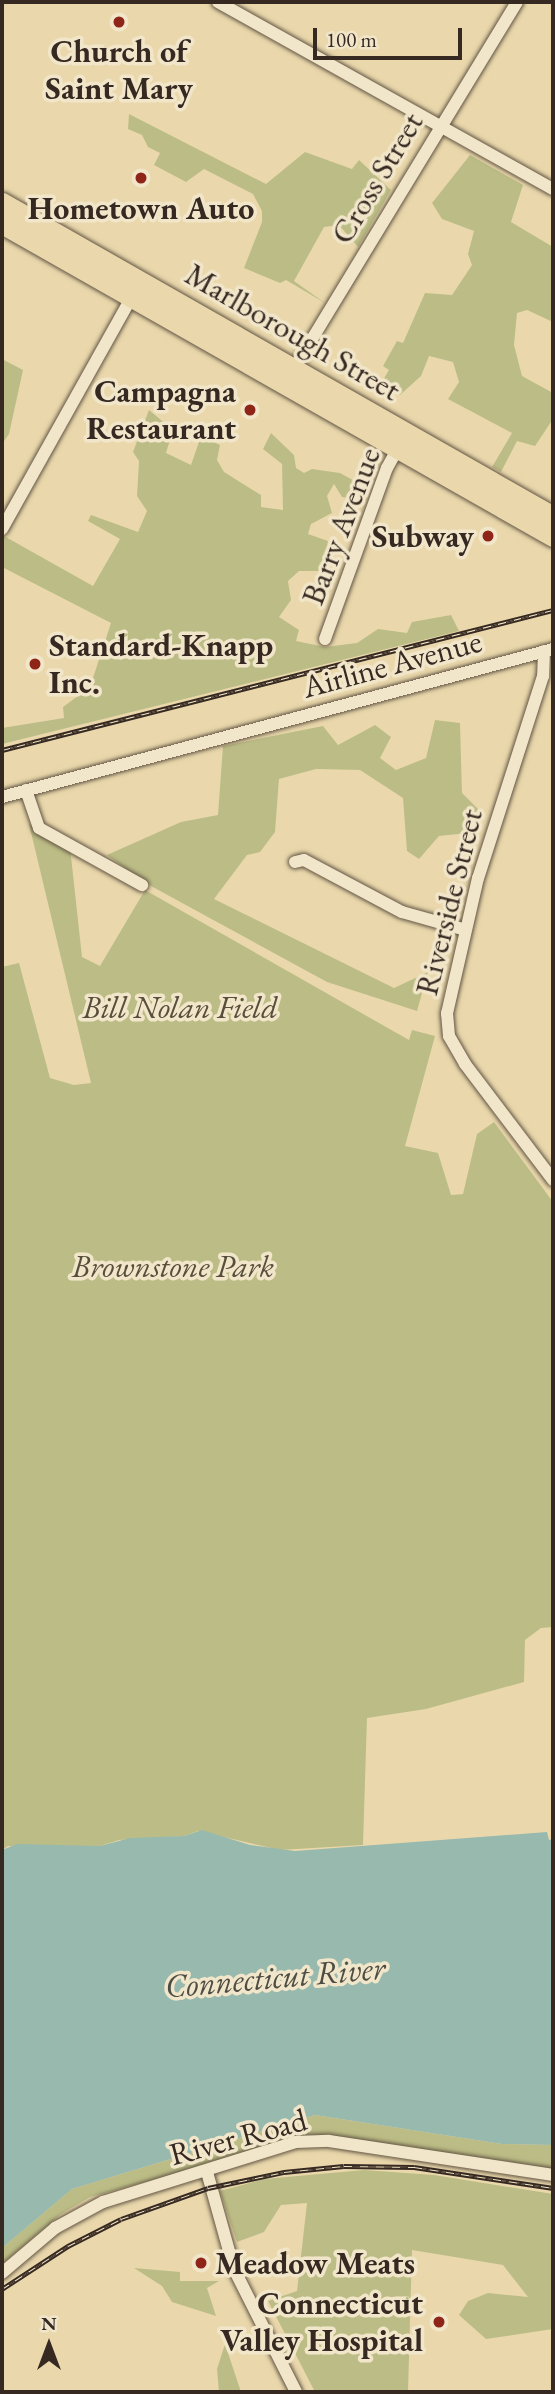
<!DOCTYPE html>
<html>
<head>
<meta charset="utf-8">
<style>
	body { margin:0 }
	#map { position:relative; width:555px; height:2394px; overflow:hidden; background:#ead8ac; font-family:"EB Garamond",serif }
	div>[style] { position:absolute }
	.green>* { inset:0; background:#bcbd86 }
	.water>* { inset:0; background:#98b9ad }
	.roads { filter:drop-shadow(0 0 2px #625544) drop-shadow(0 0 2px #625544) }
	.street>* { height:12px; margin:-6px; padding:0 6px; transform-origin:6px; border-radius:6px; background:#f1e6c9 }
	.highway>* { height:21px; margin:-10.5px; padding:0 10.5px; transform-origin:10.5px; border-radius:10.5px; background:#ead8ac }
	.rail>* { height:5px; margin-top:-2.5px; transform-origin:0; background:repeating-linear-gradient(90deg,#f1e6c9 0 8px,#352922 0 16px); box-sizing:border-box; border-block:2px solid #352922 }
	.dots>* { width:19px; height:19px; translate:-50% -50%; box-sizing:border-box; border:4px solid #f1e6c9; border-radius:50% }
	span { translate:-50% -50%; white-space:nowrap; text-align:center; line-height:1.15; -webkit-text-stroke:7px #f1e6c9; paint-order:stroke }
	.poi-label { font-size:32px; color:#352922; font-weight:700 }
	.right { translate:-100% -50%; text-align:right }
	.left { translate:0 -50%; text-align:left }
	.street-label { font-size:32px; color:#352922 }
	.park-label { font-size:32px; color:#574e3b; font-style:italic }
	.water-label { font-size:33px; color:#4e4d45; font-style:italic }
	.frame { position:absolute; inset:0; border:4px solid #352922; pointer-events:none }
	.north { position:absolute; left:14px; top:2310px; width:70px; height:70px; -webkit-text-stroke:5px #f1e6c9; paint-order:stroke; rotate:0deg; font-size:19px; font-weight:700; line-height:28px; text-align:center; color:#352922 }
	.north::after { content:''; display:block; margin:auto; width:24px; height:32px; background:#352922; clip-path:polygon(50% 0,100% 100%,50% 72%,0 100%) }
	.scale { position:absolute; left:313px; top:28px; width:149px; height:32px; box-sizing:border-box; border:4px solid #352922; border-top:0; padding-left:9px; font-size:21px; line-height:24px; white-space:nowrap; color:#352922; -webkit-text-stroke:5px #f1e6c9; paint-order:stroke }
</style>
</head>
<body>
<div id="map">
	<div class="green">
		<div style="clip-path:polygon(129px 114px,266px 184px,305px 152px,352px 169px,359px 160px,391px 190px,358px 247px,339px 225px,324px 227px,294px 281px,325px 303px,286px 280px,280px 283px,244px 268px,262px 222px,262px 211px,253px 194px,204px 169px,186px 182px,154px 165px,160px 153px,148px 147px,142px 135px,128px 129px)"></div>
		<div style="clip-path:polygon(470px 155px,523px 185px,511px 222px,553px 247px,553px 322px,527px 310px,517px 313px,514px 345px,522px 376px,553px 393px,553px 419px,535px 446px,517px 441px,501px 472px,492px 467px,512px 433px,448px 399px,459px 382px,453px 362px,429px 356px,421px 376px,400px 395px,380px 385px,389px 370px,383px 366px,397px 341px,403px 343px,425px 293px,452px 295px,472px 265px,468px 254px,474px 231px,442px 219px,432px 203px)"></div>
		<div style="clip-path:polygon(2px 359px,23px 370px,9px 434px,2px 444px)"></div>
		<div style="clip-path:polygon(149px 410px,173px 430px,166px 453px,191px 465px,201px 436px,220px 445px,217px 460px,224px 472px,261px 495px,261px 507px,283px 510px,282px 464px,263px 449px,271px 433px,294px 455px,296px 468px,304px 473px,312px 469px,340px 473px,369px 489px,365px 501px,342px 497px,334px 484px,327px 496px,332px 513px,311px 524px,308px 534px,328px 541px,324px 571px,299px 571px,288px 581px,291px 600px,279px 617px,299px 630px,296px 641px,325px 647px,357px 643px,378px 629px,407px 633px,412px 622px,451px 615px,459px 631px,2px 744px,2px 728px,64px 718px,63px 707px,90px 687px,111px 623px,2px 567px,2px 540px,4px 536px,93px 586px,120px 539px,88px 521px,91px 515px,138px 532px,147px 511px,137px 496px,139px 461px,133px 452px)"></div>
		<div style="clip-path:polygon(435px 720px,460px 723px,462px 793px,483px 814px,477px 832px,439px 836px,419px 859px,407px 851px,403px 798px,360px 770px,316px 769px,279px 779px,275px 832px,260px 852px,247px 855px,214px 899px,394px 988px,428px 972px,417px 1011px,327px 982px,151px 886px,107px 855px,181px 822px,218px 815px,223px 746px,323px 726px,338px 745px,375px 725px,391px 737px,380px 758px,396px 770px,426px 758px)"></div>
		<div style="clip-path:polygon(29px 824px,70px 847px,82px 957px,100px 966px,145px 890px,409px 1040px,412px 1030px,435px 1036px,405px 1146px,438px 1153px,451px 1195px,463px 1194px,477px 1134px,494px 1122px,553px 1202px,553px 1627px,541px 1628px,525px 1640px,524px 1682px,426px 1709px,367px 1718px,363px 1845px,280px 1850px,198px 1831px,184px 1836px,119px 1840px,100px 1846px,8px 1846px,2px 1850px,2px 967px,19px 963px,50px 1078px,74px 1085px,91px 1083px)"></div>
		<div style="clip-path:polygon(315px 2115px,502px 2144px,553px 2145px,553px 2169px,299px 2134px,218px 2162px,90px 2197px,61px 2214px,2px 2264px,2px 2248px,72px 2189px)"></div>
		<div style="clip-path:polygon(364px 2170px,434px 2175px,553px 2194px,553px 2329px,486px 2339px,459px 2315px,468px 2301px,488px 2293px,528px 2297px,503px 2265px,412px 2250px,408px 2392px,315px 2392px,268px 2301px,297px 2291px,307px 2203px,281px 2205px,264px 2232px,237px 2242px,220px 2191px,264px 2179px)"></div>
		<div style="clip-path:polygon(134px 2268px,180px 2272px,180px 2281px,219px 2281px,207px 2288px,216px 2316px,172px 2302px,162px 2286px)"></div>
		<div style="clip-path:polygon(225px 2344px,241px 2392px,219px 2392px,217px 2369px)"></div>
	</div>
	<div class="water">
		<div style="clip-path:polygon(202px 1830px,250px 1845px,295px 1851px,547px 1832px,549px 1840px,553px 1839px,553px 2145px,502px 2144px,315px 2115px,72px 2189px,2px 2248px,2px 1850px,17px 1844px,100px 1846px,130px 1838px,184px 1836px)"></div>
	</div>
	<div class="roads">
		<div class="street">
			<div style="left:218px;top:2px;width:384px;rotate:29.2deg"></div>
			<div style="left:292px;top:372px;width:433px;rotate:-58.7deg"></div>
			<div style="left:2px;top:529px;width:270px;rotate:-60.8deg"></div>
			<div style="left:325px;top:639px;width:182px;rotate:-70.1deg"></div>
			<div style="left:387px;top:468px;width:26px;rotate:-61deg"></div>
			<div style="left:544px;top:651px;width:25px;rotate:92deg"></div>
			<div style="left:543px;top:676px;width:212px;rotate:107.8deg"></div>
			<div style="left:478px;top:878px;width:139px;rotate:102.9deg"></div>
			<div style="left:447px;top:1013px;width:23px;rotate:85deg"></div>
			<div style="left:449px;top:1036px;width:32px;rotate:60deg"></div>
			<div style="left:465px;top:1064px;width:146px;rotate:52.8deg"></div>
			<div style="left:26px;top:790px;width:40px;rotate:71.1deg"></div>
			<div style="left:39px;top:828px;width:118px;rotate:29deg"></div>
			<div style="left:2px;top:797px;width:571px;rotate:-15.03deg"></div>
			<div style="left:295px;top:862px;width:9px;rotate:-13deg"></div>
			<div style="left:304px;top:860px;width:111px;rotate:28deg"></div>
			<div style="left:402px;top:912px;width:66px;rotate:15.7deg"></div>
			<div style="left:207px;top:2172px;width:101px;rotate:74.4deg"></div>
			<div style="left:234px;top:2269px;width:138px;rotate:63.2deg"></div>
			<div style="left:2px;top:2273px;width:70px;rotate:-40.3deg"></div>
			<div style="left:55px;top:2228px;width:55px;rotate:-28.4deg"></div>
			<div style="left:103px;top:2202px;width:202px;rotate:-17.3deg"></div>
			<div style="left:296px;top:2142px;width:33px;rotate:-2deg"></div>
			<div style="left:329px;top:2141px;width:227px;rotate:8.6deg"></div>
		</div>
		<div class="highway">
			<div style="left:2px;top:203px;width:634px;rotate:29.68deg"></div>
			<div style="left:2px;top:223px;width:634px;rotate:29.6deg"></div>
		</div>
	</div>
	<div class="rail">
		<div style="left:2px;top:750px;width:569px;rotate:-14.26deg"></div>
		<div style="left:2px;top:2289px;width:79px;rotate:-33.1deg"></div>
		<div style="left:68px;top:2246px;width:59px;rotate:-27deg"></div>
		<div style="left:121px;top:2219px;width:92px;rotate:-19.6deg"></div>
		<div style="left:208px;top:2188px;width:78px;rotate:-11.9deg"></div>
		<div style="left:284px;top:2172px;width:60px;rotate:-5.7deg"></div>
		<div style="left:344px;top:2166px;width:70px;rotate:0.8deg"></div>
		<div style="left:414px;top:2167px;width:141px;rotate:8.6deg"></div>
	</div>
	<div class="dots">
		<div style="left:119px;top:22px;background:#8f2418"></div>
		<div style="left:141px;top:178px;background:#8f2418"></div>
		<div style="left:250px;top:410px;background:#8f2418"></div>
		<div style="left:488px;top:536px;background:#8f2418"></div>
		<div style="left:35px;top:664px;background:#8f2418"></div>
		<div style="left:201px;top:2263px;background:#8f2418"></div>
		<div style="left:439px;top:2322px;background:#8f2418"></div>
	</div>
	<div class="poi-label">
		<span style="left:119px;top:70px">Church of<br>Saint Mary</span>
		<span style="left:141px;top:208px">Hometown Auto</span>
		<span class="right" style="left:236px;top:410px">Campagna<br>Restaurant</span>
		<span class="right" style="left:474px;top:536px">Subway</span>
		<span class="left" style="left:49px;top:664px">Standard-Knapp<br>Inc.</span>
		<span class="left" style="left:215px;top:2263px">Meadow Meats</span>
		<span class="right" style="left:423px;top:2322px">Connecticut<br>Valley Hospital</span>
	</div>
	<div class="street-label">
		<span style="left:377px;top:178px;rotate:-59deg">Cross Street</span>
		<span style="left:293px;top:332px;rotate:30deg">Marlborough Street</span>
		<span style="left:341px;top:526px;rotate:-69deg">Barry Avenue</span>
		<span style="left:392px;top:664px;rotate:-15deg">Airline Avenue</span>
		<span style="left:449px;top:902px;rotate:-76deg">Riverside Street</span>
		<span style="left:238px;top:2137px;rotate:-15deg">River Road</span>
	</div>
	<div class="park-label">
		<span style="left:180px;top:1007px">Bill Nolan Field</span>
		<span style="left:173px;top:1266px">Brownstone Park</span>
	</div>
	<div class="water-label">
		<span style="left:275px;top:1977px;rotate:-5deg">Connecticut River</span>
	</div>
	<div class="frame"></div>
	<div class="north">N</div>
	<div class="scale">100 m</div>
</div>
</body>
</html>
